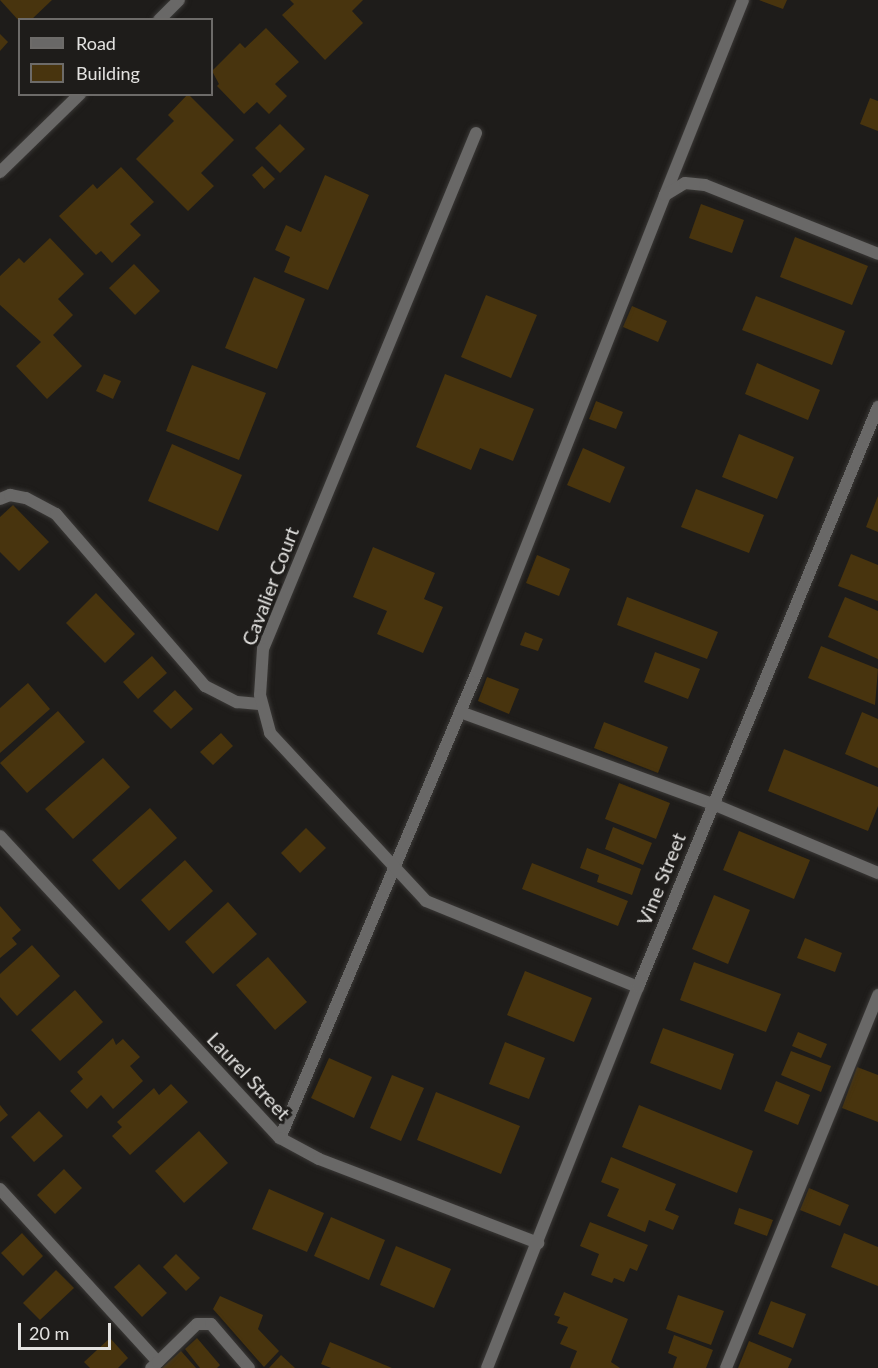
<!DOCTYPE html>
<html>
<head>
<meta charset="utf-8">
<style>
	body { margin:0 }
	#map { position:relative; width:878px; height:1368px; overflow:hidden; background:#1e1c1a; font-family:Lato,sans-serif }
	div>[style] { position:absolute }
	.building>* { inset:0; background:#48340e }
	.roads { filter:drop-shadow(0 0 2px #3a3836) drop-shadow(0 0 2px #3a3836) }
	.lane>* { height:12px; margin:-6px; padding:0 6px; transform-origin:6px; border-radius:6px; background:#696867 }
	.street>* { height:12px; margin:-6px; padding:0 6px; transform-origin:6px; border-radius:6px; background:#696867 }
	span { translate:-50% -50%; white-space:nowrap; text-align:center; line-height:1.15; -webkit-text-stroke:6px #1e1c1a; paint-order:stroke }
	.street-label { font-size:20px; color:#e3e2e0 }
	.legend { position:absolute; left:18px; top:18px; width:195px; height:78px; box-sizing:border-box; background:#1e1c1a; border:2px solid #6d6b69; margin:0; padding:8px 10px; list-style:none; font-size:18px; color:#e3e2e0 }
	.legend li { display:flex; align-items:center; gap:12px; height:30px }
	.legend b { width:30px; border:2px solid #6d6b69 }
	.scale { position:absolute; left:18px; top:1323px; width:93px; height:27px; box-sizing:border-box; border:3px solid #e3e2e0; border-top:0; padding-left:8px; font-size:18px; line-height:21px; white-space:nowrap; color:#e3e2e0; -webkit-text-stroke:4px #1e1c1a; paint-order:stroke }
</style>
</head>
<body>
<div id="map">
	<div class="building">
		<div style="clip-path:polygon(0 0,52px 0,31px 20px,20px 22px)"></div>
		<div style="clip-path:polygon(290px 0,363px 0,352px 11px,363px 23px,325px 60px,282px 15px,294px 4px)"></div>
		<div style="clip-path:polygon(759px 0,787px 0,783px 9px)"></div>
		<div style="clip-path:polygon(266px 28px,299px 62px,275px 84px,287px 96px,269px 114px,257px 102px,244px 114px,217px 86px,219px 84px,212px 71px,240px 43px,245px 48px)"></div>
		<div style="clip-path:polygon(0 34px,8px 42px,0 51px)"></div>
		<div style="clip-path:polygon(188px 94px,234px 140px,201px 173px,214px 186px,188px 211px,136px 159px,174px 121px,168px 115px)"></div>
		<div style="clip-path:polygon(870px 98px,878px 101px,878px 131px,860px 124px)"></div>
		<div style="clip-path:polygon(280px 124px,305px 149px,280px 173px,255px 148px)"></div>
		<div style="clip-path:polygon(262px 166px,275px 179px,264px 189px,252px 175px)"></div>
		<div style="clip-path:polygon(121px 167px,154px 202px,130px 224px,141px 235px,112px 263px,101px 251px,96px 255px,59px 216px,93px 184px,97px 189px)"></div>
		<div style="clip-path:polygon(325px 175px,369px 195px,328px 290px,284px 272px,290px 257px,275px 250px,286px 225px,301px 232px)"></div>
		<div style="clip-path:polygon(701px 204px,744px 220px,732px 253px,689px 238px)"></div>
		<div style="clip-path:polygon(795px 237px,868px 266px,852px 305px,780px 277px)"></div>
		<div style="clip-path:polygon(50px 238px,84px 274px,58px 299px,73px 315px,53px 335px,82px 366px,47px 399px,16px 366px,41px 342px,0 305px,0 276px,19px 258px,24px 263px)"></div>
		<div style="clip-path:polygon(134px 264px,160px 291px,135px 315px,109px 288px)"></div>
		<div style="clip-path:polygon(254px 277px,305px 299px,277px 369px,225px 348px)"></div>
		<div style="clip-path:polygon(486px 295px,537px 315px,511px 378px,461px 357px)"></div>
		<div style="clip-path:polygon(756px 296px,845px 331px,832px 365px,742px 330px)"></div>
		<div style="clip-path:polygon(632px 306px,667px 321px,658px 342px,623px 327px)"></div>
		<div style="clip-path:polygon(757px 363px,820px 390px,808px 420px,745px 394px)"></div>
		<div style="clip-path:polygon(192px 365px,266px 393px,239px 460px,166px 431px)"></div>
		<div style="clip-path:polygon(104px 374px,121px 381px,113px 399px,96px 391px)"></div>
		<div style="clip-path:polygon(445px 374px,534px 409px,513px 461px,480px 448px,471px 470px,416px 447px)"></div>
		<div style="clip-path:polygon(596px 401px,623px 412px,616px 429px,589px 419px)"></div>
		<div style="clip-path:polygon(739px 434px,794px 457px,777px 499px,722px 477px)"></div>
		<div style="clip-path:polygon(172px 444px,242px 475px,218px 531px,148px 501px)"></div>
		<div style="clip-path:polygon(583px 448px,625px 467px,610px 503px,567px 485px)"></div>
		<div style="clip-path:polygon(696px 489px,764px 515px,749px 553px,681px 527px)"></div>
		<div style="clip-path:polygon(878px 496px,878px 532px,866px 527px)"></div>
		<div style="clip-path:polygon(13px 505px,49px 542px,19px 571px,0 552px,0 517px)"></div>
		<div style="clip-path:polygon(373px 547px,435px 573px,424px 599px,443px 607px,423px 653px,377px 634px,387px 611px,353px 597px)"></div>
		<div style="clip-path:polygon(851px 554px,878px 565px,878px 601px,838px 586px)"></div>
		<div style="clip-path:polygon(537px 555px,570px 569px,559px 596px,526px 583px)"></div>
		<div style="clip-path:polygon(96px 593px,135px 634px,105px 663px,66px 623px)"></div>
		<div style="clip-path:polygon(627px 597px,718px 632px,707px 659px,617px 625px)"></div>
		<div style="clip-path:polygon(845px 597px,878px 611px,878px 659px,828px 637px)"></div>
		<div style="clip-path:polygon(525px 632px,543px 639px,538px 651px,520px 645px)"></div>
		<div style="clip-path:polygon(821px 646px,878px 669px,875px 705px,808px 678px)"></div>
		<div style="clip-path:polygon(655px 652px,700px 669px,688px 699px,644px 682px)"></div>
		<div style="clip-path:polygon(152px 656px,167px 673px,138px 699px,123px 682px)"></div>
		<div style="clip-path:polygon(487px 677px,519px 689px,509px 714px,478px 701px)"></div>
		<div style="clip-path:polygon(28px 683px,50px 709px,0 753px,0 708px)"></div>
		<div style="clip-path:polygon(175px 690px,193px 709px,171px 729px,153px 711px)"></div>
		<div style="clip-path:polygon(58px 711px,85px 742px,27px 793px,0 763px)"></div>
		<div style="clip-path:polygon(862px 712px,878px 719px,878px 768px,845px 754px)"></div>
		<div style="clip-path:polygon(604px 722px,668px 747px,658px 773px,594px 748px)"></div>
		<div style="clip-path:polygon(221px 733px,233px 746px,213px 765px,200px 752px)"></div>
		<div style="clip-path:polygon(784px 749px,878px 787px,878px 806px,868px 831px,768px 791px)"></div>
		<div style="clip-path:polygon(103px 758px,130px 787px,73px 839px,45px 809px)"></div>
		<div style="clip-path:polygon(619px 783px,670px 803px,656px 839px,605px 819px)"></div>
		<div style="clip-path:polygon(150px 808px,177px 838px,119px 890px,92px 860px)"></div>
		<div style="clip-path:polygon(613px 827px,652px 843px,643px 865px,605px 849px)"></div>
		<div style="clip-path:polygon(306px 828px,326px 848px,300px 873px,281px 853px)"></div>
		<div style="clip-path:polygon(739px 831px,810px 860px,794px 899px,723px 870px)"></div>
		<div style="clip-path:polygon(587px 848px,641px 869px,632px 895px,597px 882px,599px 875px,580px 868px)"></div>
		<div style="clip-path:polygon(185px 860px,213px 891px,169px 931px,141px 900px)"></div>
		<div style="clip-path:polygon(532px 863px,628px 901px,618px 926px,522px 889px)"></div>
		<div style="clip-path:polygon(714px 895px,750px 910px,728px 964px,692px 949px)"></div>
		<div style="clip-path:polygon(228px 902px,257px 934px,213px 974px,185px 942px)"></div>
		<div style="clip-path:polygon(0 906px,21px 930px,12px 938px,17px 944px,0 958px)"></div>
		<div style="clip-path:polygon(805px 938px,842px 953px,835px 972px,797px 958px)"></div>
		<div style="clip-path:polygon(32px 945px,60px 976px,17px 1016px,0 997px,0 974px)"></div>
		<div style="clip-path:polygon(268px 957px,307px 1002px,275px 1030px,236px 985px)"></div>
		<div style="clip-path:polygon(694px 962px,781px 994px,766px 1032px,680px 1000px)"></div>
		<div style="clip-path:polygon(525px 971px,592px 998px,574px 1042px,507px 1015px)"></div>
		<div style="clip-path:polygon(75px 990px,103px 1022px,60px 1061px,31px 1030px)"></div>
		<div style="clip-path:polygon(663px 1028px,734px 1054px,721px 1090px,650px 1063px)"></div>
		<div style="clip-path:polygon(798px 1032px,827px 1044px,821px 1058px,792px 1046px)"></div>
		<div style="clip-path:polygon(113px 1038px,116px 1045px,123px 1039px,140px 1057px,130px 1066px,143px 1081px,113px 1109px,101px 1095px,87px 1109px,70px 1091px,83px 1079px,77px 1072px)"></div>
		<div style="clip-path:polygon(505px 1042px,545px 1058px,529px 1099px,489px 1084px)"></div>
		<div style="clip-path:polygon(791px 1051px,831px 1066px,821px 1092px,781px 1075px)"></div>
		<div style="clip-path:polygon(329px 1058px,372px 1077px,354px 1118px,311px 1098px)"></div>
		<div style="clip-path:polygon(857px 1067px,878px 1075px,878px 1122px,842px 1108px)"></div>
		<div style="clip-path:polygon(392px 1075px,424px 1088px,401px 1141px,370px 1128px)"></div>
		<div style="clip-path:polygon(776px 1081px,810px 1095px,798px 1125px,764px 1111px)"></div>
		<div style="clip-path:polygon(171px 1084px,188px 1102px,130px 1155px,112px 1136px,122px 1127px,117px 1122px,154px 1088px,159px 1095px)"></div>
		<div style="clip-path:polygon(436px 1092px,520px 1126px,501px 1174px,417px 1140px)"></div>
		<div style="clip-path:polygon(0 1105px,8px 1115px,0 1122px)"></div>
		<div style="clip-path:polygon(639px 1105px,753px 1151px,737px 1193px,622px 1147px)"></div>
		<div style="clip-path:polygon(39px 1111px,63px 1136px,34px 1162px,11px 1137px)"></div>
		<div style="clip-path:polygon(199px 1131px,228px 1163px,184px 1203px,155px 1171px)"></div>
		<div style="clip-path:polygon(611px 1157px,676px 1184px,665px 1210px,679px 1216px,673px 1230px,649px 1220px,645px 1232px,607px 1216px,619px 1189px,601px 1182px)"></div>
		<div style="clip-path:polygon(64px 1169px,82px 1188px,55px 1214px,37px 1195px)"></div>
		<div style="clip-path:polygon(809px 1188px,849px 1205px,840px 1226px,800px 1210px)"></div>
		<div style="clip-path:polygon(269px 1189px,324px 1213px,307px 1252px,252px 1229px)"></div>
		<div style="clip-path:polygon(739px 1208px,773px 1220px,767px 1236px,734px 1224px)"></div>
		<div style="clip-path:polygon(331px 1217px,385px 1240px,369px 1280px,314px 1256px)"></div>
		<div style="clip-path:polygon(590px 1222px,648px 1245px,637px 1271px,630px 1268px,624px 1282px,614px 1278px,612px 1283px,591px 1275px,599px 1254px,580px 1246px)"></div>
		<div style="clip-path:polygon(22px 1233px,43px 1256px,23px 1276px,1px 1253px)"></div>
		<div style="clip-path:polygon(844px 1233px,878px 1247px,878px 1286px,831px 1267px)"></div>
		<div style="clip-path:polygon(396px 1246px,451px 1269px,434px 1308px,380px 1285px)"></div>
		<div style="clip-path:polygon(176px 1254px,200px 1278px,186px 1291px,163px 1267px)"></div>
		<div style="clip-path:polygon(139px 1264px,167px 1293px,142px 1317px,114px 1287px)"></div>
		<div style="clip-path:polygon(56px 1270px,74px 1288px,40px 1320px,23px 1303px)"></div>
		<div style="clip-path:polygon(564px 1292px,628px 1319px,611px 1362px,620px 1368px,570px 1368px,577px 1351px,560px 1344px,568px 1327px,557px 1323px,560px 1317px,554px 1315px)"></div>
		<div style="clip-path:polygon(678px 1295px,724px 1311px,711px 1345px,666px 1329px)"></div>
		<div style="clip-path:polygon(220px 1296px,263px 1315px,258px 1329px,279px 1351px,264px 1367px,213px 1309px)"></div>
		<div style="clip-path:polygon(771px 1301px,806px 1314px,793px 1348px,758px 1334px)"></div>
		<div style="clip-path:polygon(674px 1335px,713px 1350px,706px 1368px,673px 1368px,677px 1357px,668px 1353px)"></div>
		<div style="clip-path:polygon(110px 1338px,128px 1358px,118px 1368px,90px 1368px,84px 1362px)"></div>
		<div style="clip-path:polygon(197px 1338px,220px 1365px,217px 1368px,200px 1368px,185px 1349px)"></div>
		<div style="clip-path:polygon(749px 1341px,792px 1359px,788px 1368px,738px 1368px)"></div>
		<div style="clip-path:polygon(330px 1342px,392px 1368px,331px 1368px,321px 1364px)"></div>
		<div style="clip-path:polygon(181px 1351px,196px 1368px,162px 1368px)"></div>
		<div style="clip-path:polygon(281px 1355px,295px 1368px,269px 1368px)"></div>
	</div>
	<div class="roads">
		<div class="lane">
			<div style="left:665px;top:195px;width:210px;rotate:-68.2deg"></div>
			<div style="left:0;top:499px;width:11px;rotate:-22deg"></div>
			<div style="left:10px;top:495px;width:16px;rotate:11deg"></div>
			<div style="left:26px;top:498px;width:34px;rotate:28deg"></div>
			<div style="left:56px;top:514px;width:228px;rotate:49.1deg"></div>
			<div style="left:205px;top:686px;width:36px;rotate:27deg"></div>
			<div style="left:237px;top:702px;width:25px;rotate:5deg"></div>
			<div style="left:460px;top:712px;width:269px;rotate:20deg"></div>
			<div style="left:713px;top:804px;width:179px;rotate:22.7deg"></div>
			<div style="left:280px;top:1138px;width:506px;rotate:-67.08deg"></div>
			<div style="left:477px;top:672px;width:513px;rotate:-68.49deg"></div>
			<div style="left:665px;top:195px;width:23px;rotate:-31deg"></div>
			<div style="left:685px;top:183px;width:20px;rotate:6deg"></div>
			<div style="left:705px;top:185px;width:186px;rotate:21.7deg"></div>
			<div style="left:0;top:1189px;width:234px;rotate:47.6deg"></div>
			<div style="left:158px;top:1362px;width:9px;rotate:139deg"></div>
			<div style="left:158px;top:1362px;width:54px;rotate:-44.3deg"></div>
			<div style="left:197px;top:1324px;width:14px"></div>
			<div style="left:211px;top:1324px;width:58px;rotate:49.2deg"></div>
			<div style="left:726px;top:1368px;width:403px;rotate:-67.8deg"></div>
		</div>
		<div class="street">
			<div style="left:159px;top:20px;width:28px;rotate:-45deg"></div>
			<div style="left:476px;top:133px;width:558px;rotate:112.43deg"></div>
			<div style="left:263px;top:649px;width:46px;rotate:93.7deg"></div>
			<div style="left:260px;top:695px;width:39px;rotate:75deg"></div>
			<div style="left:270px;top:733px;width:229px;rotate:47.1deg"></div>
			<div style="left:426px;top:901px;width:229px;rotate:22.1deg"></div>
			<div style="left:0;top:172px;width:112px;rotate:-44.3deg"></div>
			<div style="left:0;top:836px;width:412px;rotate:47.2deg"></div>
			<div style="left:280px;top:1138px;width:44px;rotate:28.3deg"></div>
			<div style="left:319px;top:1159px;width:235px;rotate:21deg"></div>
			<div style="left:487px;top:1368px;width:410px;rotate:-68.4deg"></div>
			<div style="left:638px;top:987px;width:628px;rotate:-67.52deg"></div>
		</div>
	</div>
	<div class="street-label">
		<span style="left:270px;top:586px;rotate:-69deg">Cavalier Court</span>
		<span style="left:661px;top:879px;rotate:-68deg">Vine Street</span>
		<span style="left:249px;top:1076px;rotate:47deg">Laurel Street</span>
	</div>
	<ul class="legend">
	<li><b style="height:8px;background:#696867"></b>Road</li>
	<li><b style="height:16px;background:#48340e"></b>Building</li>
	</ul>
	<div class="scale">20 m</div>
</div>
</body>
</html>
